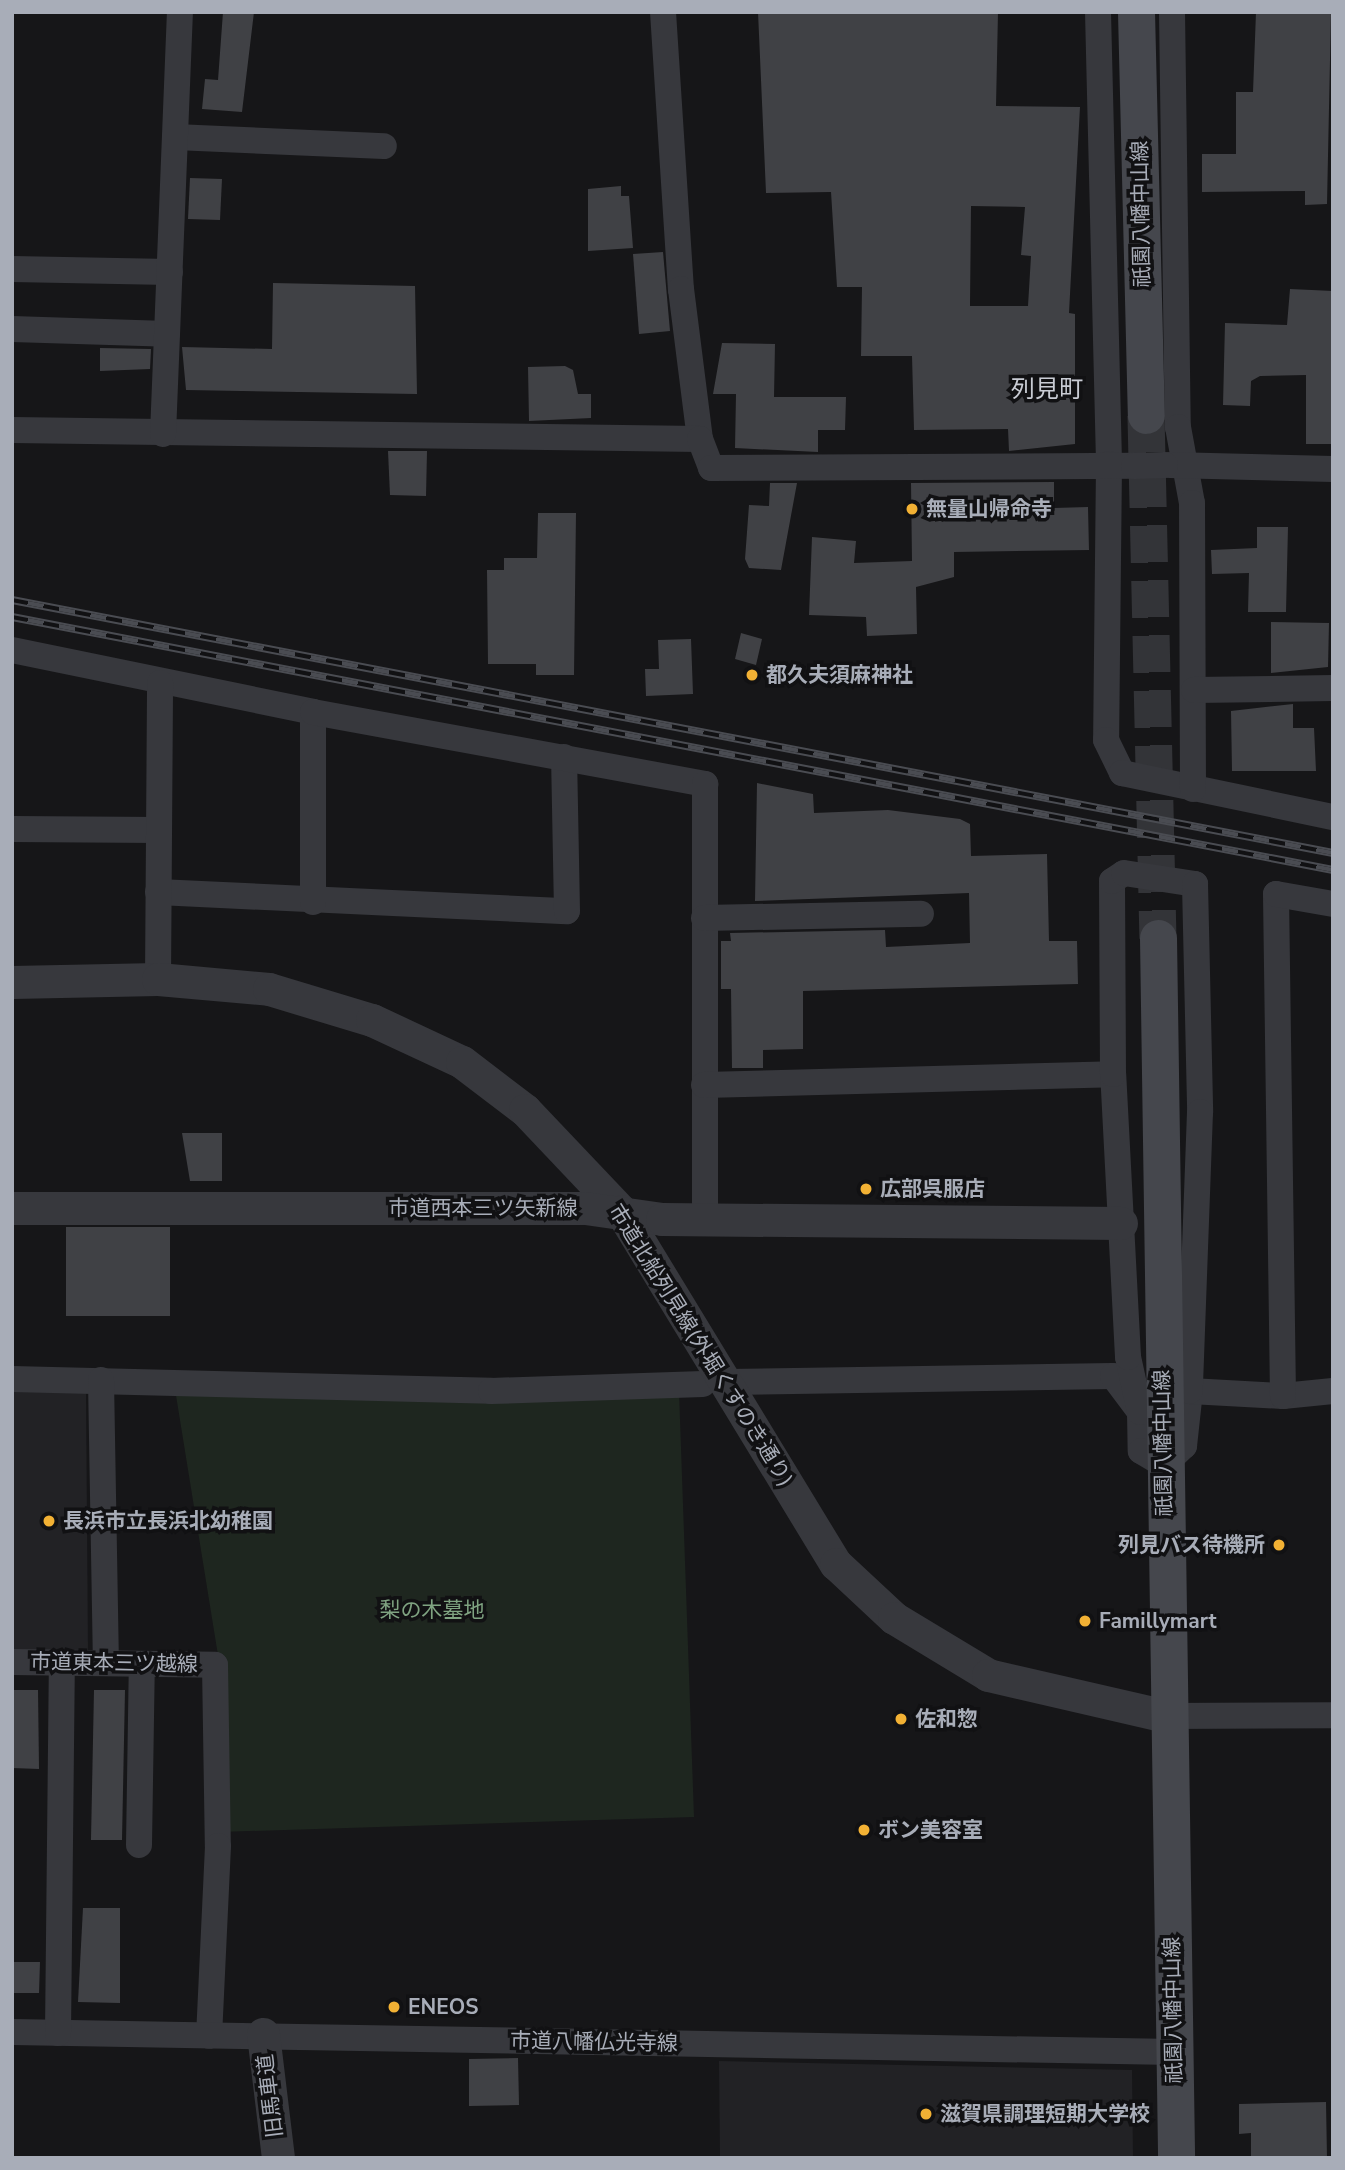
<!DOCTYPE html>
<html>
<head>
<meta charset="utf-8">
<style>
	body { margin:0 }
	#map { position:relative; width:1345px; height:2170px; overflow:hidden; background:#161618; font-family:"Nunito Sans","Noto Sans JP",sans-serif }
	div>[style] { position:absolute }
	.built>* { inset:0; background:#222225 }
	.green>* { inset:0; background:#1e261f }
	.building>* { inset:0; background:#404145 }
	.secondary-tunnel>* { height:37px; margin-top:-18.5px; transform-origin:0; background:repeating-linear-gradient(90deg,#333438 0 37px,transparent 0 55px) }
	.minor>* { height:26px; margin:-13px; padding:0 13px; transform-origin:13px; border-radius:13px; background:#37383d }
	.tertiary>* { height:33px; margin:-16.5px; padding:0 16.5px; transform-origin:16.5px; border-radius:16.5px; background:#37383d }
	.secondary>* { height:37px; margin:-18.5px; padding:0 18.5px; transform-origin:18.5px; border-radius:18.5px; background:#45474d }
	.rail>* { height:8px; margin-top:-4px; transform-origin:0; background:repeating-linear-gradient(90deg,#111113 0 16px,#4a4c52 0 32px); box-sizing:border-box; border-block:2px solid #4a4c52 }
	.minor-bridge>* { height:26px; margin:-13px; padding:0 13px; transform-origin:13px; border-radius:13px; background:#37383d }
	.dots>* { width:19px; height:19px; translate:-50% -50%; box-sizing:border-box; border:4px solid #111113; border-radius:50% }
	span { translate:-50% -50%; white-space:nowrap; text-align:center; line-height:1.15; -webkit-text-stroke:7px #111113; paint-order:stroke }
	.street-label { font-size:21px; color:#a8adb8 }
	.poi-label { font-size:21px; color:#a8adb8; font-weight:700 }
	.left { translate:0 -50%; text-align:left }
	.right { translate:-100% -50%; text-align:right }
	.park-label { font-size:21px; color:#7fa381 }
	.quarter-label { font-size:24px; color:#c9ccd4 }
	.frame { position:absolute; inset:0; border:14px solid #a8adb8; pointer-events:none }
</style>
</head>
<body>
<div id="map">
	<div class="built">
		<div style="clip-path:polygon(12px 1391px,86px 1391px,88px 1653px,12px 1651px)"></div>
		<div style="clip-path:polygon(719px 2061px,1132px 2070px,1133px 2158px,720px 2158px)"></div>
	</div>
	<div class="green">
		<div style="clip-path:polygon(174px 1383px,679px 1391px,694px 1817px,219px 1832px,222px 1680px)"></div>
	</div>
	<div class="building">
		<div style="clip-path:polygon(223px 12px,254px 12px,242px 112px,202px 109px,205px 79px,218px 80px)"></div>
		<div style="clip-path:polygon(evenodd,758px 12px,998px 12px,996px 106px,1080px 107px,1069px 313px,1075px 314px,1075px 444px,1009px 451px,1008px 429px,914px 430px,912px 356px,861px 356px,862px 287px,837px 287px,831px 192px,766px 193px,758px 12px,971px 206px,1025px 207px,1021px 255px,1031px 256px,1028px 306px,970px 306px,971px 206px)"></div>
		<div style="clip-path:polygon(1256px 12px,1331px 12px,1327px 204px,1305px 205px,1305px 191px,1202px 192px,1202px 154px,1236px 154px,1236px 92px,1253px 92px)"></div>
		<div style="clip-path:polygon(190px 178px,222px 179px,220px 220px,188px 219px)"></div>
		<div style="clip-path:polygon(621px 186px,621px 196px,629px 196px,633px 248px,588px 251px,588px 189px)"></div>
		<div style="clip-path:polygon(663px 252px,670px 331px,639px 334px,633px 254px)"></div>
		<div style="clip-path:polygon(273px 283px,415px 286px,417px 394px,186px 390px,182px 347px,272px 349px)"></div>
		<div style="clip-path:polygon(1290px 289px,1333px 291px,1333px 444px,1306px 444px,1306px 375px,1260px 376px,1251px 381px,1250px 406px,1223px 405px,1225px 323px,1287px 325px)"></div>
		<div style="clip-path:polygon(722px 343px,775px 344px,774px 397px,846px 397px,845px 430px,818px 430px,818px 452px,735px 448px,736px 394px,713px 394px)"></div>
		<div style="clip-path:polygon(100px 348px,151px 349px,150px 369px,100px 371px)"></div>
		<div style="clip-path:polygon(565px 366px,573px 370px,578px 394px,591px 394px,591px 418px,529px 421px,528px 367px)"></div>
		<div style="clip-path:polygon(388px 451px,427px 451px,426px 496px,390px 495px)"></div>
		<div style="clip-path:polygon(1054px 482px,1054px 508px,1088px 507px,1089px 550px,954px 552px,954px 577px,916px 587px,917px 634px,867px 636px,866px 617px,809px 615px,812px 537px,856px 541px,854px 563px,912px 561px,911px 483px)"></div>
		<div style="clip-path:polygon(770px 483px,797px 483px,781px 570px,749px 568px,745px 559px,749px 505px,769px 506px)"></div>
		<div style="clip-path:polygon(538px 513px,576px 513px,574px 675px,536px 675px,536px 664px,488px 664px,487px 570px,504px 570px,504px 558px,537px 558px)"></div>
		<div style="clip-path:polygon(1257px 527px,1288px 527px,1286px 612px,1248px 612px,1249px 573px,1212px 574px,1211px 550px,1257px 548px)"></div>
		<div style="clip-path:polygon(1271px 622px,1329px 623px,1328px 667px,1271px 673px)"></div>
		<div style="clip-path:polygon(741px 633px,762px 639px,756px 665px,735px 659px)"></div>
		<div style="clip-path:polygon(691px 639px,693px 694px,646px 696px,645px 669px,659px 669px,658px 640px)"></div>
		<div style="clip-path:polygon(1293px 704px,1293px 728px,1314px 728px,1316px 771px,1232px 771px,1231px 711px)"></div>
		<div style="clip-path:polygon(757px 783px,813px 794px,814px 813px,888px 810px,960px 819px,970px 824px,971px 856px,1047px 854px,1049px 941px,1077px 941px,1078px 984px,803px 991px,803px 1049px,763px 1050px,763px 1068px,732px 1068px,731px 989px,721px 989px,721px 941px,731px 941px,730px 933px,885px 930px,886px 947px,970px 943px,969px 893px,755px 901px)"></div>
		<div style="clip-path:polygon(182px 1133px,222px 1133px,222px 1181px,190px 1181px)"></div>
		<div style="clip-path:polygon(66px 1227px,170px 1227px,170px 1316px,66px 1316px)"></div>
		<div style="clip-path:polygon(12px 1690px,38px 1690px,39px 1769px,12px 1768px)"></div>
		<div style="clip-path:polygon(94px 1690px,125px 1690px,122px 1840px,91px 1840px)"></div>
		<div style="clip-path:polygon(83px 1908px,120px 1908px,120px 2003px,78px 2002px)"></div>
		<div style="clip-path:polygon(12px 1962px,40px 1962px,39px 1993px,12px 1993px)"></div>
		<div style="clip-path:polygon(518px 2058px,519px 2105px,469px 2106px,469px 2059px)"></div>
		<div style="clip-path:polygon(1326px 2102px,1327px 2158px,1251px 2158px,1251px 2133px,1239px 2134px,1239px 2104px)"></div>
	</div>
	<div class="secondary-tunnel">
		<div style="left:1146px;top:415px;width:523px;rotate:88.69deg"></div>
	</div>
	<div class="minor">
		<div style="left:663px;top:12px;width:278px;rotate:86.3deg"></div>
		<div style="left:681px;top:289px;width:151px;rotate:82.8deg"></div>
		<div style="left:1098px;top:12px;width:452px;rotate:88.6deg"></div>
		<div style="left:1109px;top:464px;width:276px;rotate:90.6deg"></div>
		<div style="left:1106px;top:740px;width:37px;rotate:64deg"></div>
		<div style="left:1122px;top:773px;width:216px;rotate:11.8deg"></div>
		<div style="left:1172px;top:12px;width:415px;rotate:89.2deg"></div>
		<div style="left:1178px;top:427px;width:77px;rotate:79.6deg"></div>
		<div style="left:1192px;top:503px;width:286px;rotate:89.8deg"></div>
		<div style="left:175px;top:137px;width:209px;rotate:2.5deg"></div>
		<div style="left:12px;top:269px;width:158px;rotate:1.1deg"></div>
		<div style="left:12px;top:329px;width:155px;rotate:1.8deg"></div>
		<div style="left:12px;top:430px;width:688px;rotate:0.75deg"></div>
		<div style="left:700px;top:439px;width:31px;rotate:69deg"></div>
		<div style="left:711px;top:468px;width:423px;rotate:-0.3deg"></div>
		<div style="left:163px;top:434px;width:422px;rotate:-87.7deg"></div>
		<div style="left:1170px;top:465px;width:163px;rotate:1.4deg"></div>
		<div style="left:12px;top:650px;width:307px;rotate:11.6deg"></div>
		<div style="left:1194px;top:690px;width:139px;rotate:-0.8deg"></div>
		<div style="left:12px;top:829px;width:147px;rotate:0.4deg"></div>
		<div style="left:158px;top:892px;width:409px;rotate:2.7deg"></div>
		<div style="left:567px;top:911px;width:154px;rotate:-91.1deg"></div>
		<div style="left:313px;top:902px;width:190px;rotate:-90deg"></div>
		<div style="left:313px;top:712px;width:399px;rotate:10.4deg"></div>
		<div style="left:705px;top:784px;width:436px;rotate:90deg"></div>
		<div style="left:704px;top:918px;width:217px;rotate:-1.1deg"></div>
		<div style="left:158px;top:979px;width:296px;rotate:-89.6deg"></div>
		<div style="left:704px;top:1085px;width:409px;rotate:-1.5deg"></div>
		<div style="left:12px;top:1379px;width:479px;rotate:1.4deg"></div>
		<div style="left:491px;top:1391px;width:212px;rotate:-1.9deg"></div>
		<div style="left:101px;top:1380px;width:283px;rotate:89deg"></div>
		<div style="left:728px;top:1382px;width:385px;rotate:-0.9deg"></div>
		<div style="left:1113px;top:1376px;width:45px;rotate:53.1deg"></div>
		<div style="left:1140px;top:1412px;width:39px;rotate:89deg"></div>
		<div style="left:1141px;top:1451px;width:27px;rotate:31deg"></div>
		<div style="left:1164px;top:1465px;width:28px;rotate:-44deg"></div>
		<div style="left:1184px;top:1446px;width:55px;rotate:-83.8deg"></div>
		<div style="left:1190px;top:1391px;width:93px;rotate:3.1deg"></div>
		<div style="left:1283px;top:1396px;width:50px;rotate:-5.7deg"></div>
		<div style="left:1283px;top:1396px;width:502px;rotate:-90.8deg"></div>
		<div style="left:1276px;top:894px;width:58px;rotate:10deg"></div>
		<div style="left:1140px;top:1412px;width:56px;rotate:-102.3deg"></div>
		<div style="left:1128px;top:1357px;width:283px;rotate:-93deg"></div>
		<div style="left:1113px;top:1074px;width:193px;rotate:-90.3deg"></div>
		<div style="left:1112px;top:881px;width:14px;rotate:-34deg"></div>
		<div style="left:1124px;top:873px;width:72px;rotate:8.8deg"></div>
		<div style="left:1195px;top:884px;width:228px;rotate:88.7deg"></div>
		<div style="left:1200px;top:1112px;width:279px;rotate:92.1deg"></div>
		<div style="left:12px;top:1662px;width:203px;rotate:0.8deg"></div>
		<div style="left:215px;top:1665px;width:181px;rotate:89.1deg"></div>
		<div style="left:218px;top:1846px;width:190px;rotate:92.7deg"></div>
		<div style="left:1166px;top:1716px;width:167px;rotate:-0.3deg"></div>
		<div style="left:139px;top:1845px;width:181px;rotate:-89.1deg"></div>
		<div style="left:12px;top:2032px;width:1163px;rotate:0.99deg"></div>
		<div style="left:58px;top:2033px;width:370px;rotate:-89.4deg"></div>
	</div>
	<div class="tertiary">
		<div style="left:12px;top:982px;width:146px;rotate:-1.2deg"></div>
		<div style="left:158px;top:979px;width:111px;rotate:5.1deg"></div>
		<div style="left:269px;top:989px;width:108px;rotate:16.8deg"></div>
		<div style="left:372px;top:1020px;width:99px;rotate:25deg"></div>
		<div style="left:462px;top:1062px;width:79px;rotate:37.3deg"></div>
		<div style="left:525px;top:1110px;width:139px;rotate:46.5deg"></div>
		<div style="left:621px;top:1211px;width:413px;rotate:58.7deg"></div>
		<div style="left:836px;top:1564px;width:79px;rotate:43deg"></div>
		<div style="left:894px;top:1618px;width:110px;rotate:31.2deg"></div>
		<div style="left:988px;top:1675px;width:183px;rotate:13deg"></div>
		<div style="left:12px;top:1208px;width:573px"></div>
		<div style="left:585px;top:1208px;width:78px;rotate:8.1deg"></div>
		<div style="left:662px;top:1219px;width:459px;rotate:0.5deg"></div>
		<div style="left:263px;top:2034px;width:125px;rotate:83.1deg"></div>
	</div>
	<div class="secondary">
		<div style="left:1136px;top:12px;width:403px;rotate:88.6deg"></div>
		<div style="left:1158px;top:938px;width:1220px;rotate:89.15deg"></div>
	</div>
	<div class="rail">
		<div style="left:12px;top:600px;width:1345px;rotate:10.84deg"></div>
		<div style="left:12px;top:617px;width:1345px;rotate:10.84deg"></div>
	</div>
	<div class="minor-bridge">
		<div style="left:1134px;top:466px;width:31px;rotate:-2deg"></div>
	</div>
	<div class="dots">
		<div style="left:912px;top:509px;background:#f2b134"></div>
		<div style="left:752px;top:675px;background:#f2b134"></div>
		<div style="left:866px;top:1189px;background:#f2b134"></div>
		<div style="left:49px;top:1521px;background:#f2b134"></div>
		<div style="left:1279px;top:1545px;background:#f2b134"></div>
		<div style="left:1085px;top:1621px;background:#f2b134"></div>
		<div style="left:901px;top:1719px;background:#f2b134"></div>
		<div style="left:864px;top:1830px;background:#f2b134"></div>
		<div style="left:394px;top:2007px;background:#f2b134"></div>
		<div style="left:926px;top:2114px;background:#f2b134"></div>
	</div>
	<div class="street-label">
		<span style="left:1141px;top:214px;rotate:-91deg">祇園八幡中山線</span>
		<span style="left:483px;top:1208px">市道西本三ツ矢新線</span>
		<span style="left:701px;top:1345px;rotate:58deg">市道北船列見線(外堀くすのき通り)</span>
		<span style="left:1163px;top:1443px;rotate:-91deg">祇園八幡中山線</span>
		<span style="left:114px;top:1663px;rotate:1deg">市道東本三ツ越線</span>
		<span style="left:1173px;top:2010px;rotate:-91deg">祇園八幡中山線</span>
		<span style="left:594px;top:2042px;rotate:1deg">市道八幡仏光寺線</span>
		<span style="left:270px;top:2096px;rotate:-97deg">旧馬車道</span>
	</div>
	<div class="poi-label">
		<span class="left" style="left:926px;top:509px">無量山帰命寺</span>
		<span class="left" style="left:766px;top:675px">都久夫須麻神社</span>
		<span class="left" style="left:880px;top:1189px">広部呉服店</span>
		<span class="left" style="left:63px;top:1521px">長浜市立長浜北幼稚園</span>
		<span class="right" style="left:1265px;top:1545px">列見バス待機所</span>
		<span class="left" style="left:1099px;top:1621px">Famillymart</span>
		<span class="left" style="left:915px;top:1719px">佐和惣</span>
		<span class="left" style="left:878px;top:1830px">ボン美容室</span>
		<span class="left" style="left:408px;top:2007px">ENEOS</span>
		<span class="left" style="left:940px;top:2114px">滋賀県調理短期大学校</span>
	</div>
	<div class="park-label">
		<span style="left:432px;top:1610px">梨の木墓地</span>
	</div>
	<div class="quarter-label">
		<span style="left:1047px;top:390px">列見町</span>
	</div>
	<div class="frame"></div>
</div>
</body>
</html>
